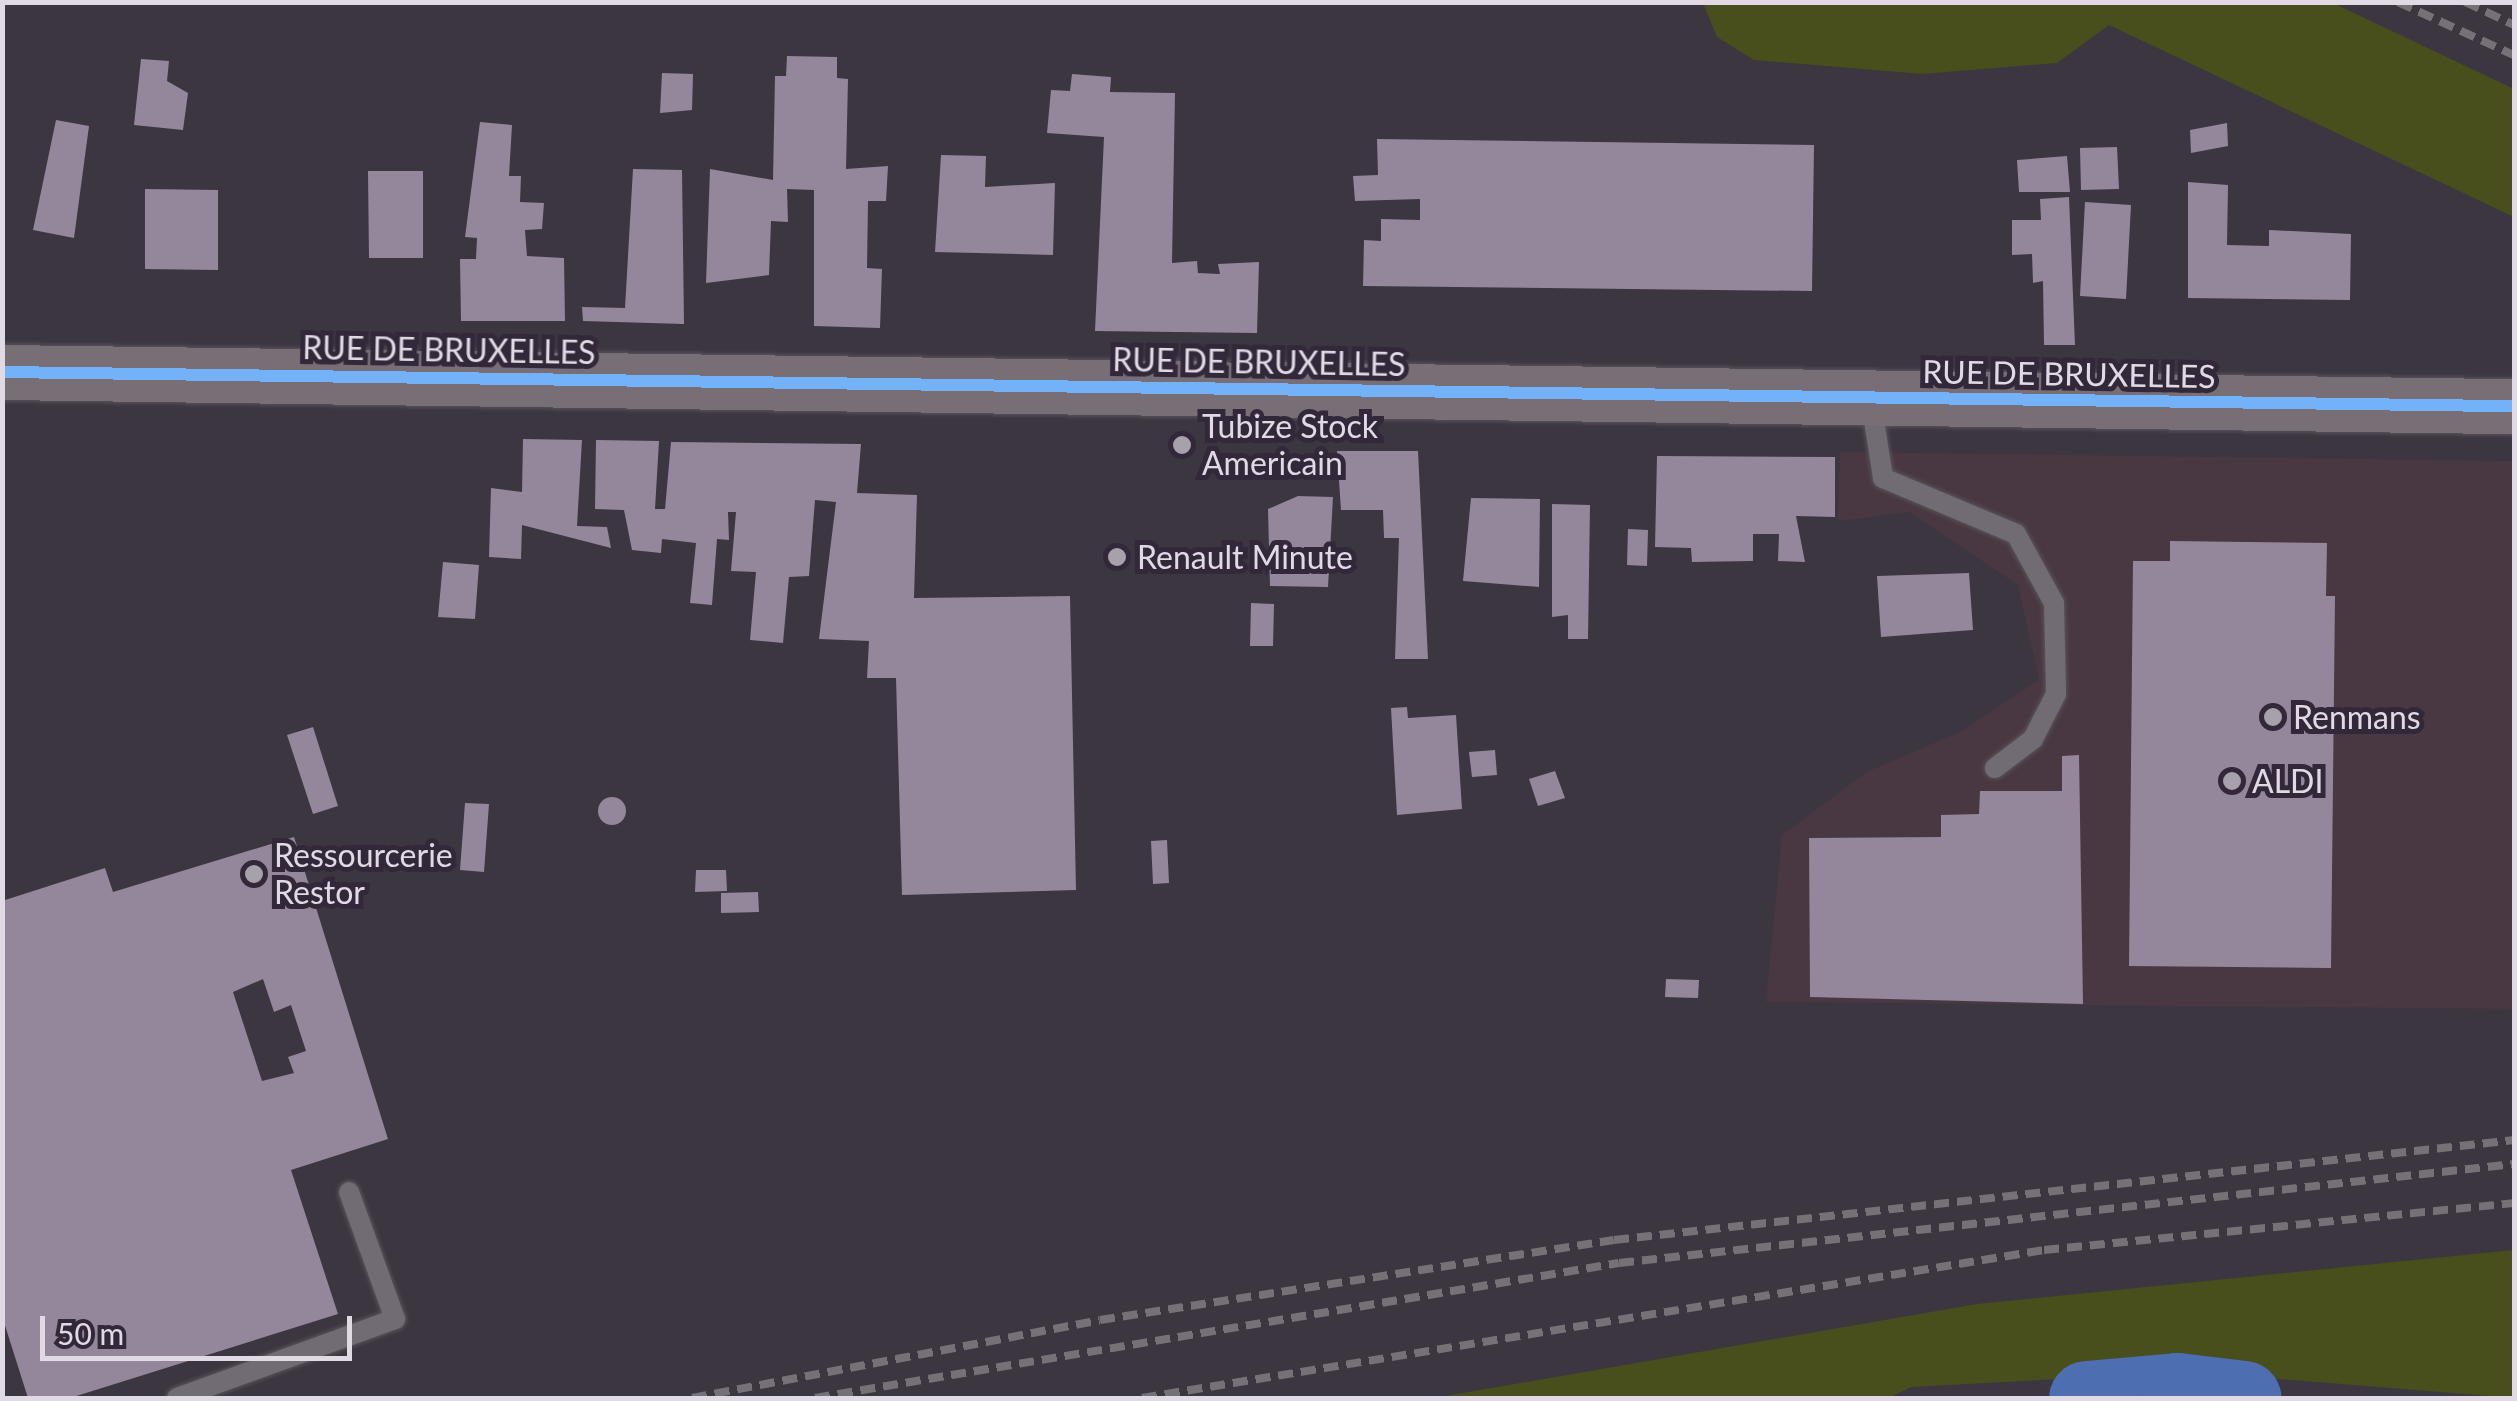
<!DOCTYPE html>
<html>
<head>
<meta charset="utf-8">
<style>
	body { margin:0 }
	#map { position:relative; width:2517px; height:1401px; overflow:hidden; background:#3c3640; font-family:Lato,sans-serif }
	div>[style] { position:absolute }
	.commercial>* { inset:0; background:#493842 }
	.green>* { inset:0; background:#484e1c }
	.river>* { height:75px; margin:-37.5px; padding:0 37.5px; transform-origin:37.5px; border-radius:37.5px; background:#4d6eb1 }
	.building>* { inset:0; background:#94879b }
	.round { border-radius:50% }
	.roads { filter:drop-shadow(0 0 2px #59535c) drop-shadow(0 0 2px #59535c) }
	.service>* { height:20px; margin:-10px; padding:0 10px; transform-origin:10px; border-radius:10px; background:#716c73 }
	.primary>* { height:55px; margin:-27.5px; padding:0 27.5px; transform-origin:27.5px; border-radius:27.5px; background:#786e76 }
	.rail>* { height:8px; margin-top:-4px; transform-origin:0; background:repeating-linear-gradient(90deg,#757177 0 15px,transparent 0 23px) }
	.cycleway>* { height:12px; margin:-6px; padding:0 6px; transform-origin:6px; border-radius:6px; background:#73b2f8 }
	.dots>* { width:28px; height:28px; translate:-50% -50%; box-sizing:border-box; border:5px solid #332839; border-radius:50% }
	span { translate:-50% -50%; white-space:nowrap; text-align:center; line-height:1.15; -webkit-text-stroke:10px #332839; paint-order:stroke }
	.street-label { font-size:32px; color:#e1dae5 }
	.poi-label { font-size:32px; color:#e1dae5 }
	.left { translate:0 -50%; text-align:left }
	.frame { position:absolute; inset:0; border:5px solid #e1dae5; pointer-events:none }
	.scale { position:absolute; left:40px; top:1316px; width:312px; height:45px; box-sizing:border-box; border:5px solid #e1dae5; border-top:0; padding-left:12px; font-size:30px; line-height:35px; white-space:nowrap; color:#e1dae5; -webkit-text-stroke:8px #332839; paint-order:stroke }
</style>
</head>
<body>
<div id="map">
	<div class="commercial">
		<div style="clip-path:polygon(1840px 452px,2514px 461px,2514px 1009px,1766px 1002px,1782px 835px,1867px 772px,1962px 731px,2039px 680px,2018px 585px,1909px 512px,1838px 521px)"></div>
	</div>
	<div class="green">
		<div style="clip-path:polygon(1703px 3px,2333px 3px,2514px 89px,2514px 217px,2109px 25px,2057px 63px,1922px 74px,1754px 60px,1717px 37px)"></div>
		<div style="clip-path:polygon(2514px 1250px,2514px 1398px,2192px 1372px,1911px 1387px,1889px 1398px,1434px 1398px,1977px 1304px)"></div>
	</div>
	<div class="river">
		<div style="left:2086px;top:1398px;width:91px;rotate:-5deg"></div>
		<div style="left:2177px;top:1390px;width:67px;rotate:6.8deg"></div>
	</div>
	<div class="building">
		<div style="clip-path:polygon(787px 56px,837px 57px,837px 78px,848px 79px,846px 169px,888px 166px,886px 201px,868px 201px,867px 268px,882px 269px,880px 328px,814px 326px,814px 190px,787px 189px,788px 222px,771px 221px,769px 275px,706px 283px,710px 169px,773px 180px,775px 76px,786px 76px)"></div>
		<div style="clip-path:polygon(141px 59px,169px 61px,167px 81px,188px 93px,183px 130px,134px 125px)"></div>
		<div style="clip-path:polygon(662px 73px,693px 74px,692px 110px,660px 113px)"></div>
		<div style="clip-path:polygon(1072px 74px,1111px 77px,1110px 92px,1175px 93px,1172px 263px,1197px 261px,1198px 273px,1220px 274px,1218px 264px,1259px 262px,1257px 333px,1095px 331px,1104px 137px,1047px 133px,1051px 90px,1070px 91px)"></div>
		<div style="clip-path:polygon(56px 120px,89px 126px,74px 238px,33px 230px)"></div>
		<div style="clip-path:polygon(480px 122px,512px 125px,509px 176px,521px 176px,520px 202px,544px 203px,542px 229px,525px 230px,527px 256px,564px 258px,565px 321px,461px 321px,460px 259px,476px 259px,477px 238px,465px 237px)"></div>
		<div style="clip-path:polygon(2227px 123px,2228px 146px,2191px 153px,2190px 130px)"></div>
		<div style="clip-path:polygon(1377px 139px,1814px 145px,1812px 291px,1363px 286px,1364px 240px,1381px 241px,1381px 219px,1420px 220px,1420px 199px,1355px 201px,1353px 176px,1378px 175px)"></div>
		<div style="clip-path:polygon(2117px 147px,2119px 189px,2081px 190px,2080px 148px)"></div>
		<div style="clip-path:polygon(941px 155px,986px 156px,985px 187px,1055px 183px,1053px 255px,935px 252px)"></div>
		<div style="clip-path:polygon(2067px 156px,2070px 192px,2019px 192px,2017px 160px)"></div>
		<div style="clip-path:polygon(633px 169px,682px 170px,684px 324px,583px 321px,582px 307px,625px 308px)"></div>
		<div style="clip-path:polygon(368px 171px,423px 171px,423px 258px,369px 258px)"></div>
		<div style="clip-path:polygon(2188px 182px,2228px 185px,2227px 245px,2269px 246px,2269px 230px,2351px 234px,2350px 300px,2188px 298px)"></div>
		<div style="clip-path:polygon(145px 189px,218px 190px,218px 270px,145px 269px)"></div>
		<div style="clip-path:polygon(2069px 197px,2075px 345px,2044px 345px,2043px 281px,2033px 283px,2032px 254px,2012px 255px,2012px 220px,2041px 220px,2040px 199px)"></div>
		<div style="clip-path:polygon(2085px 202px,2131px 205px,2126px 299px,2080px 296px)"></div>
		<div style="clip-path:polygon(523px 439px,582px 440px,577px 526px,607px 527px,611px 548px,522px 525px,521px 559px,489px 557px,491px 488px,522px 492px)"></div>
		<div style="clip-path:polygon(596px 440px,659px 441px,655px 509px,665px 509px,671px 442px,861px 444px,857px 493px,917px 495px,914px 598px,1070px 596px,1076px 890px,902px 895px,896px 678px,867px 678px,869px 641px,819px 639px,836px 502px,815px 500px,809px 576px,789px 577px,783px 643px,750px 640px,756px 572px,731px 571px,736px 512px,728px 512px,729px 540px,717px 539px,712px 605px,690px 603px,696px 543px,662px 539px,661px 553px,632px 550px,624px 510px,595px 509px)"></div>
		<div style="clip-path:polygon(1337px 451px,1418px 451px,1428px 659px,1395px 659px,1399px 538px,1384px 538px,1383px 510px,1341px 510px)"></div>
		<div style="clip-path:polygon(1657px 456px,1835px 457px,1835px 517px,1796px 516px,1805px 562px,1778px 561px,1779px 534px,1753px 534px,1753px 561px,1692px 562px,1691px 548px,1655px 547px)"></div>
		<div style="clip-path:polygon(1298px 496px,1333px 497px,1328px 587px,1270px 586px,1268px 509px)"></div>
		<div style="clip-path:polygon(1471px 498px,1540px 499px,1539px 587px,1463px 581px)"></div>
		<div style="clip-path:polygon(1552px 504px,1590px 505px,1588px 639px,1568px 639px,1568px 615px,1552px 617px)"></div>
		<div style="clip-path:polygon(1628px 529px,1648px 530px,1647px 566px,1627px 565px)"></div>
		<div style="clip-path:polygon(2170px 541px,2327px 543px,2326px 596px,2335px 596px,2331px 968px,2129px 966px,2133px 561px,2170px 561px)"></div>
		<div style="clip-path:polygon(443px 562px,479px 565px,475px 619px,438px 617px)"></div>
		<div style="clip-path:polygon(1969px 573px,1973px 630px,1881px 637px,1877px 576px)"></div>
		<div style="clip-path:polygon(1251px 603px,1274px 604px,1273px 646px,1250px 646px)"></div>
		<div style="clip-path:polygon(1407px 707px,1408px 718px,1456px 715px,1462px 809px,1397px 815px,1391px 708px)"></div>
		<div style="clip-path:polygon(313px 727px,338px 806px,313px 814px,287px 735px)"></div>
		<div style="clip-path:polygon(1495px 750px,1497px 775px,1472px 777px,1469px 752px)"></div>
		<div style="clip-path:polygon(2079px 755px,2083px 1004px,1810px 997px,1809px 838px,1941px 837px,1941px 815px,1979px 814px,1980px 791px,2062px 791px,2062px 756px)"></div>
		<div style="clip-path:polygon(1555px 771px,1565px 798px,1538px 806px,1529px 779px)"></div>
		<div class="round" style="left:598px;top:797px;width:28px;height:28px"></div>
		<div style="clip-path:polygon(465px 803px,489px 804px,484px 872px,460px 870px)"></div>
		<div style="clip-path:polygon(evenodd,294px 837px,388px 1139px,291px 1170px,338px 1314px,70px 1398px,28px 1398px,2px 1316px,2px 901px,105px 868px,113px 892px,294px 837px,263px 979px,274px 1012px,291px 1005px,306px 1051px,288px 1057px,294px 1073px,262px 1081px,233px 992px,263px 979px)"></div>
		<div style="clip-path:polygon(1167px 840px,1169px 883px,1153px 884px,1151px 841px)"></div>
		<div style="clip-path:polygon(696px 870px,726px 870px,727px 891px,695px 892px)"></div>
		<div style="clip-path:polygon(758px 892px,759px 912px,721px 913px,721px 893px)"></div>
		<div style="clip-path:polygon(1666px 979px,1699px 980px,1698px 998px,1665px 997px)"></div>
	</div>
	<div class="roads">
		<div class="service">
			<div style="left:1871px;top:401px;width:78px;rotate:81.1deg"></div>
			<div style="left:1883px;top:478px;width:144px;rotate:22.8deg"></div>
			<div style="left:2016px;top:534px;width:79px;rotate:61.2deg"></div>
			<div style="left:2054px;top:603px;width:91px;rotate:88.7deg"></div>
			<div style="left:2056px;top:694px;width:51px;rotate:117.1deg"></div>
			<div style="left:2033px;top:739px;width:48px;rotate:142.7deg"></div>
			<div style="left:177px;top:1398px;width:232px;rotate:-19.9deg"></div>
			<div style="left:395px;top:1319px;width:135px;rotate:-109.9deg"></div>
		</div>
		<div class="primary">
			<div style="left:2px;top:372px;width:2512px;rotate:0.78deg"></div>
		</div>
	</div>
	<div class="rail">
		<div style="left:2398px;top:2px;width:128px;rotate:24.6deg"></div>
		<div style="left:2465px;top:2px;width:54px;rotate:25.1deg"></div>
		<div style="left:692px;top:1398px;width:415px;rotate:-10.8deg"></div>
		<div style="left:1100px;top:1320px;width:520px;rotate:-8.85deg"></div>
		<div style="left:1614px;top:1240px;width:906px;rotate:-6.34deg"></div>
		<div style="left:815px;top:1398px;width:815px;rotate:-9.53deg"></div>
		<div style="left:1619px;top:1263px;width:900px;rotate:-6.31deg"></div>
		<div style="left:1142px;top:1398px;width:914px;rotate:-9.32deg"></div>
		<div style="left:2044px;top:1250px;width:472px;rotate:-5.7deg"></div>
	</div>
	<div class="cycleway">
		<div style="left:2px;top:372px;width:2512px;rotate:0.78deg"></div>
	</div>
	<div class="dots">
		<div style="left:1182px;top:445px;background:#a7a1ab"></div>
		<div style="left:1117px;top:557px;background:#a7a1ab"></div>
		<div style="left:2273px;top:717px;background:#a7a1ab"></div>
		<div style="left:2232px;top:781px;background:#a7a1ab"></div>
		<div style="left:254px;top:874px;background:#a7a1ab"></div>
	</div>
	<div class="street-label">
		<span style="left:449px;top:350px;rotate:1deg">RUE DE BRUXELLES</span>
		<span style="left:1259px;top:362px;rotate:1deg">RUE DE BRUXELLES</span>
		<span style="left:2069px;top:374px;rotate:1deg">RUE DE BRUXELLES</span>
	</div>
	<div class="poi-label">
		<span class="left" style="left:1202px;top:445px">Tubize Stock<br>Americain</span>
		<span class="left" style="left:1137px;top:557px">Renault Minute</span>
		<span class="left" style="left:2293px;top:717px">Renmans</span>
		<span class="left" style="left:2252px;top:781px">ALDI</span>
		<span class="left" style="left:274px;top:874px">Ressourcerie<br>Restor</span>
	</div>
	<div class="frame"></div>
	<div class="scale">50 m</div>
</div>
</body>
</html>
